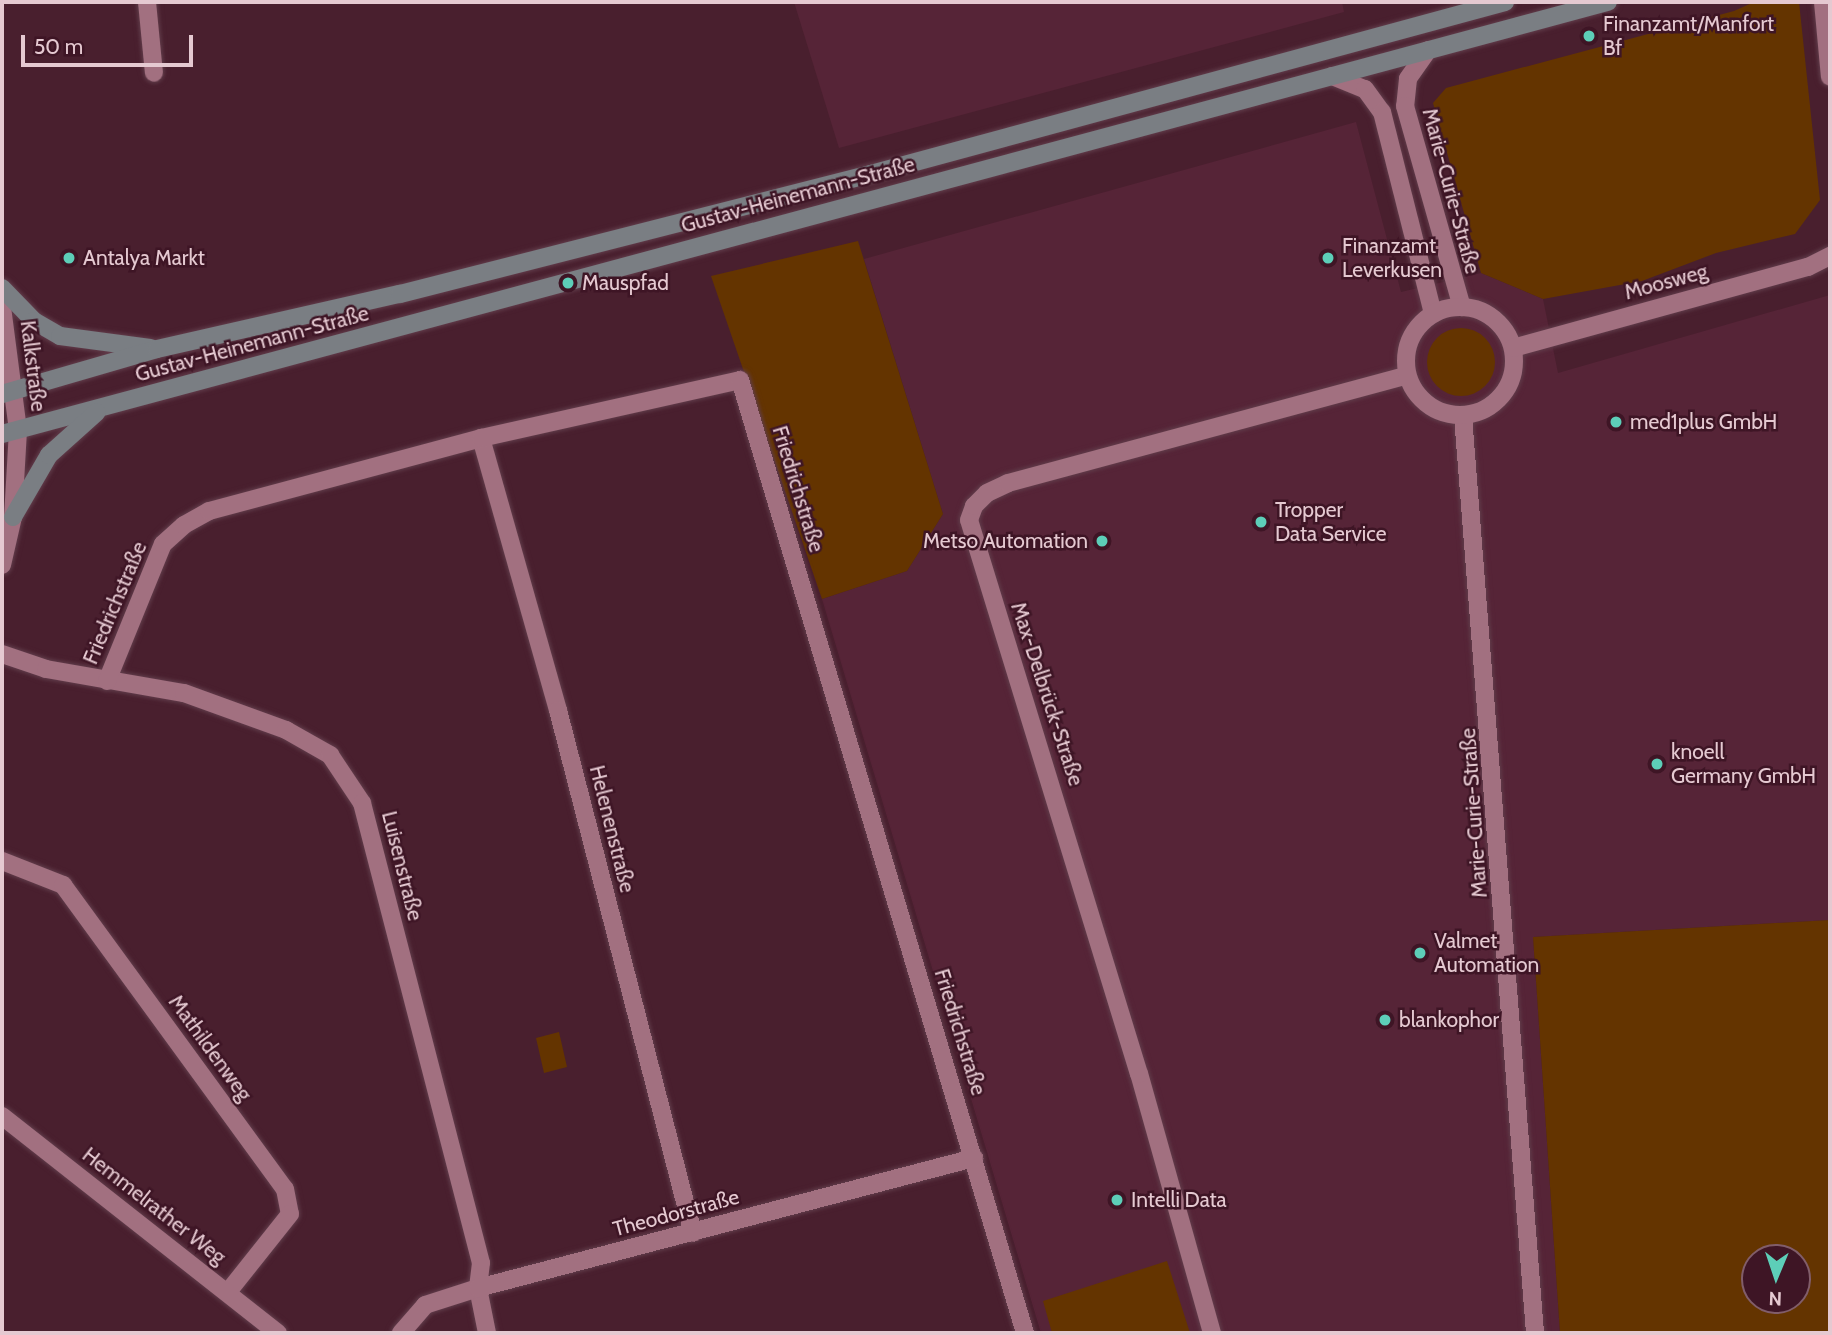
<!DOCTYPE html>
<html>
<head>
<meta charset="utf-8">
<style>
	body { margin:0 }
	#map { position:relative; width:1832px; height:1335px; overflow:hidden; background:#491f2e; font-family:Cabin,sans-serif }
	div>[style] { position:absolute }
	.built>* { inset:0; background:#562437 }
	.green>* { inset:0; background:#643400 }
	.round { border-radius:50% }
	.roads { filter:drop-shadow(0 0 2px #613d4b) drop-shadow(0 0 2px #613d4b) }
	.minor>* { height:18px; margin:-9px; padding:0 9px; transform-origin:9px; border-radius:9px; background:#a27080 }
	.tertiary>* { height:18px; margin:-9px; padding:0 9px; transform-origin:9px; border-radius:9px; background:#a27080 }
	.tertiary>.ring { margin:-9px; padding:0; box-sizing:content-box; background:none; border:18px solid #a27080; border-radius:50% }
	.secondary>* { height:18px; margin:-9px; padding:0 9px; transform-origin:9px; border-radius:9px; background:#7a7e83 }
	.dots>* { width:19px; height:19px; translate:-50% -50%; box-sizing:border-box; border:4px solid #3e1525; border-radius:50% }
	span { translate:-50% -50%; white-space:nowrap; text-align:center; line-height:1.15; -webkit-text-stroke:5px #3e1525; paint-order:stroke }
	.poi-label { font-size:21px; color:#e5c9d1 }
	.left { translate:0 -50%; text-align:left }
	.right { translate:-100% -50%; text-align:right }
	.street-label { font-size:21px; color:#e5c9d1 }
	.frame { position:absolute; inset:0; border:4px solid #e5c9d1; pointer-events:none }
	.north { position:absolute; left:1741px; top:1244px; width:70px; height:70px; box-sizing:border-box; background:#3e1525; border:2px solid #815d6a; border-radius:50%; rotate:182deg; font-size:19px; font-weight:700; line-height:28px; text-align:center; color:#e5c9d1 }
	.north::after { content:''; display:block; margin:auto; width:24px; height:32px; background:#5dceb8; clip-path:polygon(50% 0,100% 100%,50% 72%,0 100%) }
	.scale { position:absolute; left:21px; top:35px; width:172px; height:32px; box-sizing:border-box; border:4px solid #e5c9d1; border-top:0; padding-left:9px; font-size:21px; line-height:24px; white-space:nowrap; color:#e5c9d1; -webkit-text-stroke:5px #3e1525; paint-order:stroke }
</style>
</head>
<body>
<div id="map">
	<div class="built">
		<div style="clip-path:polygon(794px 2px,1342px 2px,1344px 12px,839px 148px)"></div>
		<div style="clip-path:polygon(1356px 122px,1401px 292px,1481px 273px,1543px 299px,1558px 373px,1830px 295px,1830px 920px,1533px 937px,1560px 1333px,1041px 1333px,822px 599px,907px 571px,943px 514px,864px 259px)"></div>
	</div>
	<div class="green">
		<div style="clip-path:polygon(1754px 2px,1799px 2px,1820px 200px,1795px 234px,1716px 253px,1642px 281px,1543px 299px,1481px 273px,1433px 103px,1446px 88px,1734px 11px)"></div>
		<div style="clip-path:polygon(858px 241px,943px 514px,907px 571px,822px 599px,711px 276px)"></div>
		<div class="round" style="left:1427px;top:328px;width:68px;height:68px"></div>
		<div style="clip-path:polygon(evenodd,1830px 920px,1830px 1333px,1560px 1333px,1533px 937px,1830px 920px,1797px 1258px,1797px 1300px,1755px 1300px,1755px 1258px,1797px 1258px)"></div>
		<div style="clip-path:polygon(559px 1032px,567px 1067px,544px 1073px,536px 1038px)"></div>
		<div style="clip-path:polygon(1167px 1261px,1190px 1333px,1052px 1333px,1043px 1301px)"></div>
	</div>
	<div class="roads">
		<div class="minor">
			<div style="left:147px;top:2px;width:71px;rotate:84.4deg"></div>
			<div style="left:1463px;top:416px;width:920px;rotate:85.51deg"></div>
			<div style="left:481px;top:438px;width:283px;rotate:74.2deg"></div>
			<div style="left:558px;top:710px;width:540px;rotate:75.53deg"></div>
			<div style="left:2px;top:565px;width:49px;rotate:-77.1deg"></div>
			<div style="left:13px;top:517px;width:87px;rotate:-86.7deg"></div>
			<div style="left:2px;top:654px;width:46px;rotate:18.8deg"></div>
			<div style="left:46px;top:669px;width:140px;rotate:9.9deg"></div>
			<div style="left:184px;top:693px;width:109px;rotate:19.9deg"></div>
			<div style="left:286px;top:730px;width:51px;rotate:29.6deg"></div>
			<div style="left:330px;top:755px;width:58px;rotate:56.3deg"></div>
			<div style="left:362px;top:803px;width:475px;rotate:75.5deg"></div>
			<div style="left:481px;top:1263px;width:25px;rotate:97deg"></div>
			<div style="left:478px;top:1288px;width:46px;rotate:78.7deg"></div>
			<div style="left:107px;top:681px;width:148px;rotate:-67.8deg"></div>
			<div style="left:163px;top:544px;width:28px;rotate:-42deg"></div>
			<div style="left:184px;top:525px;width:29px;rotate:-29deg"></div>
			<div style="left:209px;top:511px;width:282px;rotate:-15deg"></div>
			<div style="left:481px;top:438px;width:265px;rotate:-12.6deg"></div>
			<div style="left:740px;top:380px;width:995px;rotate:73.35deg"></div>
			<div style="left:2px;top:861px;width:66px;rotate:21.5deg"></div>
			<div style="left:63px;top:885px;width:376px;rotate:53.9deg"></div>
			<div style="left:285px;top:1189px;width:25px;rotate:79deg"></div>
			<div style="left:290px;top:1214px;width:100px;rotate:128.5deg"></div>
			<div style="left:2px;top:1116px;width:351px;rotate:38.2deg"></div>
			<div style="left:401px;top:1333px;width:37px;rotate:-49deg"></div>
			<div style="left:425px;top:1305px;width:56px;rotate:-17.8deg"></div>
			<div style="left:478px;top:1288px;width:513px;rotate:-14.69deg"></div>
			<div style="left:1212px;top:1333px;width:269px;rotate:-105.7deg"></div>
			<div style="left:1139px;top:1074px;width:579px;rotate:-107.06deg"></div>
			<div style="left:969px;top:520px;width:15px;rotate:-70deg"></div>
			<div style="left:974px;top:506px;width:18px;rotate:-45deg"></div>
			<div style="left:987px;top:493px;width:23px;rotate:-25deg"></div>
			<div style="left:1008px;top:483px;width:413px;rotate:-15.1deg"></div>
		</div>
		<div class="tertiary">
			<div style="left:1823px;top:2px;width:75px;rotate:84.7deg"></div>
			<div style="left:1428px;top:50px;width:35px;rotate:125deg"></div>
			<div style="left:1408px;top:79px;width:27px;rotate:96deg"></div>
			<div style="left:1405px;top:106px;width:209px;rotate:74.2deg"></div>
			<div style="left:1332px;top:76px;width:35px;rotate:22deg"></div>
			<div style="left:1365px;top:89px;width:29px;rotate:54deg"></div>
			<div style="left:1382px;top:112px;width:208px;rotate:75.8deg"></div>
			<div class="ring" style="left:1406px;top:307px;width:90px;height:90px"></div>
			<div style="left:2px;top:307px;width:124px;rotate:82.6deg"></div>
			<div style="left:1513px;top:348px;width:306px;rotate:-15.4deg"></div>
			<div style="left:1808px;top:267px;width:25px;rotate:-27deg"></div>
		</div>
		<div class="secondary">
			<div style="left:2px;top:288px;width:46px;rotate:45.9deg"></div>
			<div style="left:34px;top:321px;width:30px;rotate:30deg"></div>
			<div style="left:60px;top:336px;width:91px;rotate:7.6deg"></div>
			<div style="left:2px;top:394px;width:161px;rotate:-16.2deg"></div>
			<div style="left:157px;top:349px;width:249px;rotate:-12.8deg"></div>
			<div style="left:400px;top:294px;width:486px;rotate:-14.3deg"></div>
			<div style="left:871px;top:174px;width:657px;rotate:-15.18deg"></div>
			<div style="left:2px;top:434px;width:1663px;rotate:-15.06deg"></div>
			<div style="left:13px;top:517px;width:72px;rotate:-59.9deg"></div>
			<div style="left:49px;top:455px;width:64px;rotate:-41.9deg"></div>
		</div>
	</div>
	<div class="dots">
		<div style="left:1589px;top:36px;background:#5dceb8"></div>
		<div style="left:69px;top:258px;background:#5dceb8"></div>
		<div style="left:1328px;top:258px;background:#5dceb8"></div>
		<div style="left:568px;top:283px;background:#5dceb8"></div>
		<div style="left:1616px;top:422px;background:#5dceb8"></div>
		<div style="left:1261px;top:522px;background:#5dceb8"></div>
		<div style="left:1102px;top:541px;background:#5dceb8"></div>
		<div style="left:1657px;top:764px;background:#5dceb8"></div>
		<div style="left:1420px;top:953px;background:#5dceb8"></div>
		<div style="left:1385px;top:1020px;background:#5dceb8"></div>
		<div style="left:1117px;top:1200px;background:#5dceb8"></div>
	</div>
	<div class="poi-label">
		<span class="left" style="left:1603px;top:36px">Finanzamt/Manfort<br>Bf</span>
		<span class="left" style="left:1342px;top:258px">Finanzamt<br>Leverkusen</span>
		<span class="left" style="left:83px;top:258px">Antalya Markt</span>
		<span class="left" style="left:582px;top:283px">Mauspfad</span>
		<span class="left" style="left:1630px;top:422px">med1plus GmbH</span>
		<span class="left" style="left:1275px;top:522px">Tropper<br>Data Service</span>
		<span class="right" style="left:1088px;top:541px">Metso Automation</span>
		<span class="left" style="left:1671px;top:764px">knoell<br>Germany GmbH</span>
		<span class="left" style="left:1434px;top:953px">Valmet<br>Automation</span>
		<span class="left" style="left:1399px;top:1020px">blankophor</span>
		<span class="left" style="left:1131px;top:1200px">Intelli Data</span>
	</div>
	<div class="street-label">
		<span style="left:1451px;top:191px;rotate:75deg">Marie-Curie-Straße</span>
		<span style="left:798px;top:195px;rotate:-15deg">Gustav-Heinemann-Straße</span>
		<span style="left:1666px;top:282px;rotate:-15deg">Moosweg</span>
		<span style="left:252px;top:344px;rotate:-15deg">Gustav-Heinemann-Straße</span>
		<span style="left:33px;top:366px;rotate:83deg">Kalkstraße</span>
		<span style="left:798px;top:489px;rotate:73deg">Friedrichstraße</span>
		<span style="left:115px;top:603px;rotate:-67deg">Friedrichstraße</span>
		<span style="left:1047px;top:694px;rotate:72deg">Max-Delbrück-Straße</span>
		<span style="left:1474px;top:813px;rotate:-94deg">Marie-Curie-Straße</span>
		<span style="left:612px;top:829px;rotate:76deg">Helenenstraße</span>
		<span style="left:402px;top:866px;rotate:76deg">Luisenstraße</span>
		<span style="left:960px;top:1032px;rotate:73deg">Friedrichstraße</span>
		<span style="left:210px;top:1048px;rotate:54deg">Mathildenweg</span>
		<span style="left:154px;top:1206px;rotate:38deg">Hemmelrather Weg</span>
		<span style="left:676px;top:1213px;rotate:-15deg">Theodorstraße</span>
	</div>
	<div class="frame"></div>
	<div class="north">N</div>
	<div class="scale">50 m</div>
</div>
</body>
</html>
